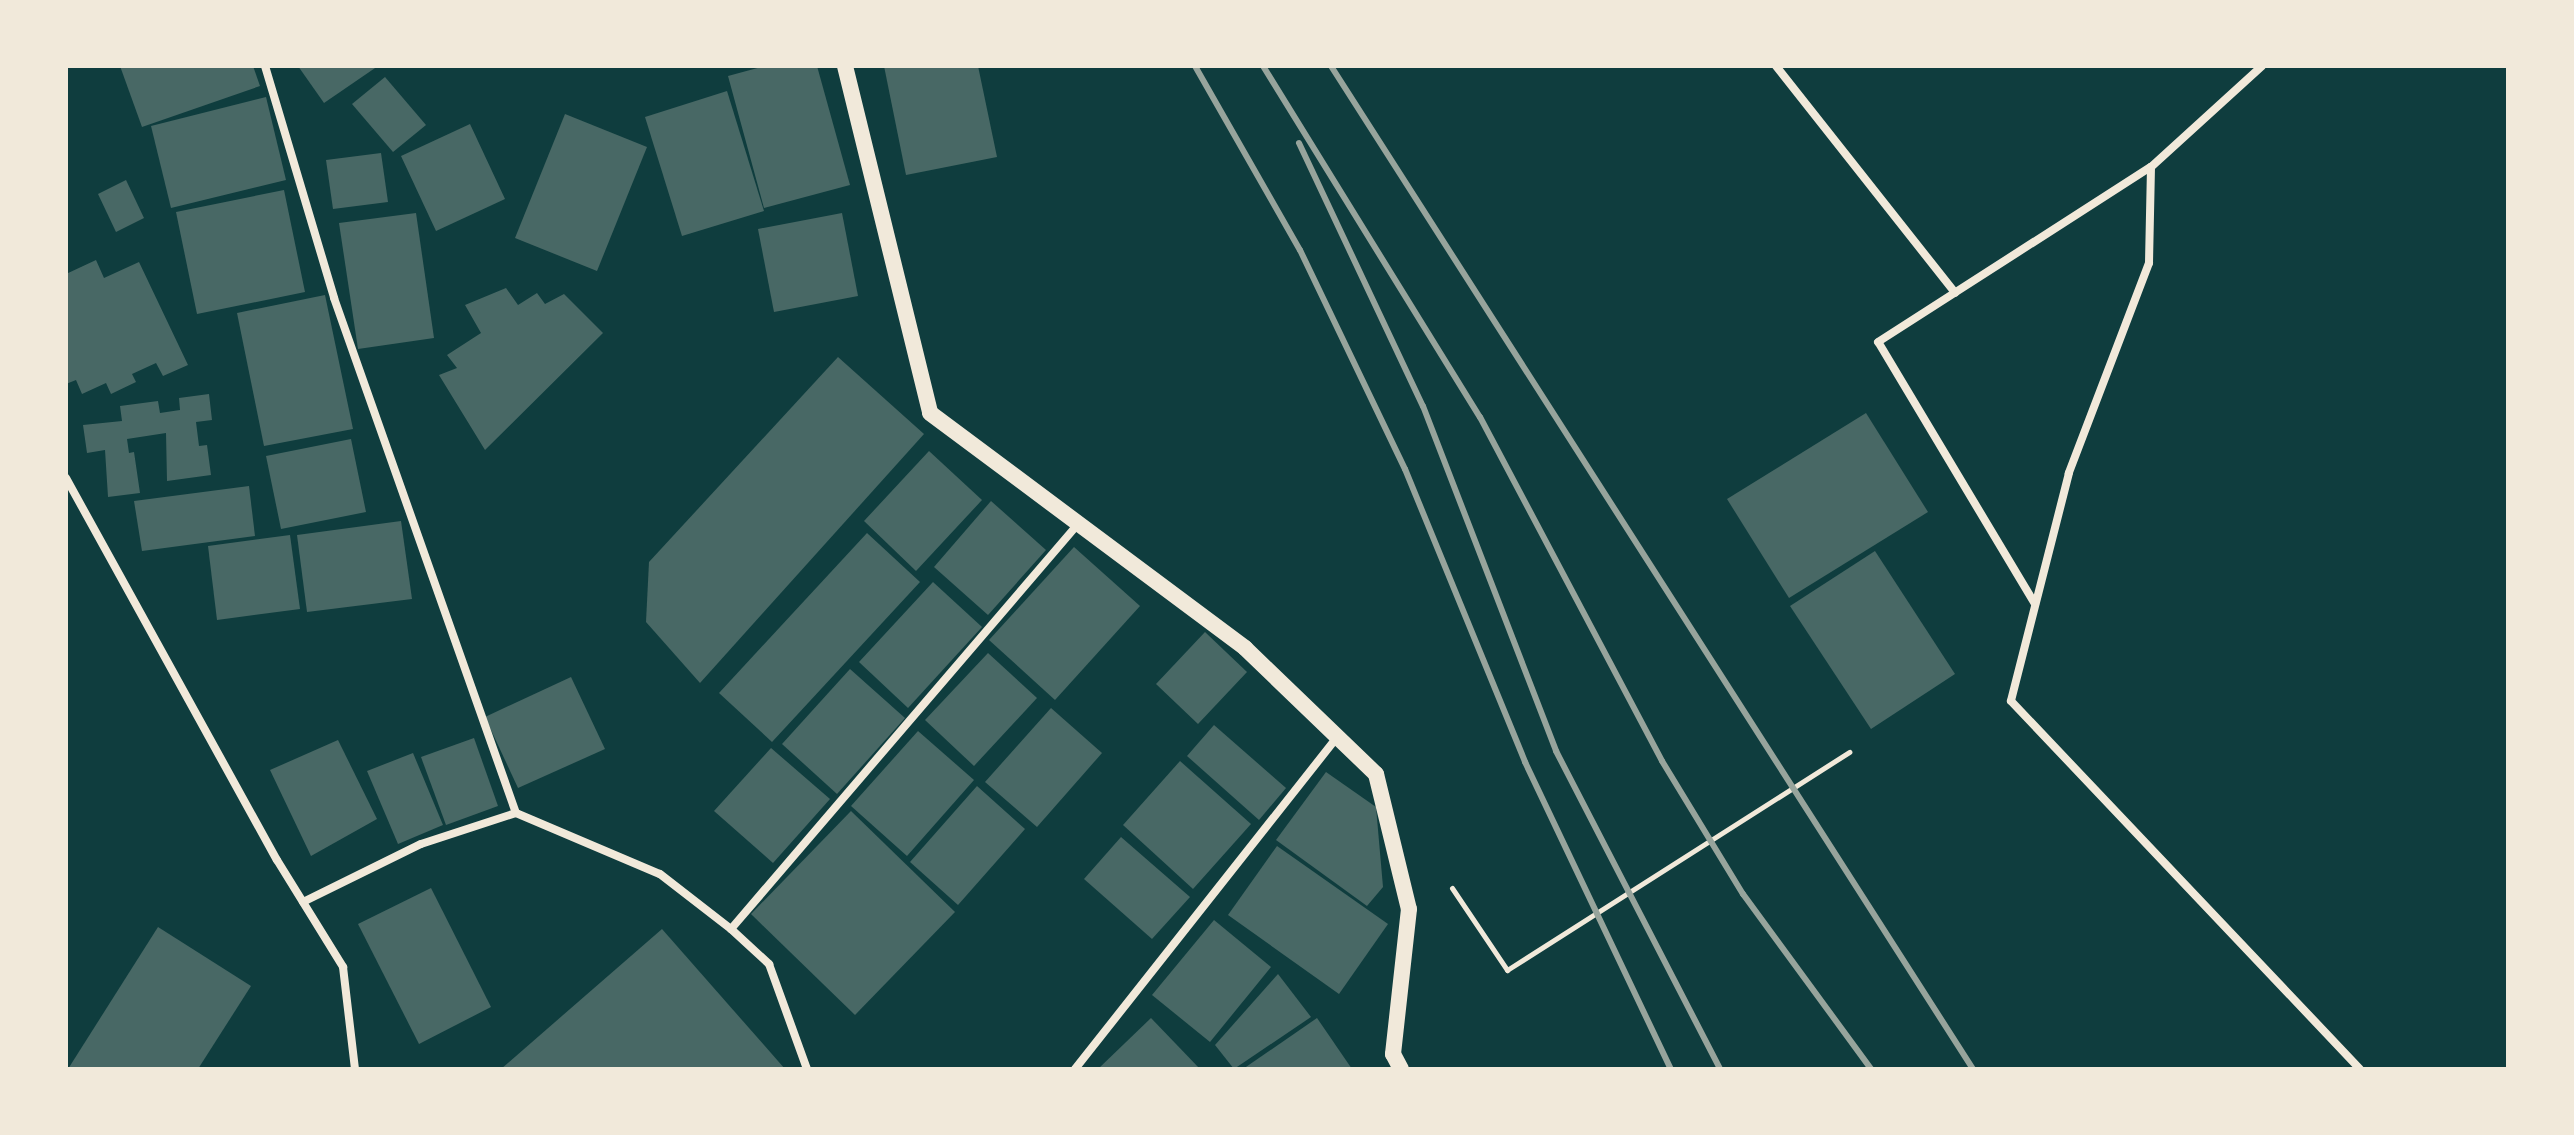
<!DOCTYPE html>
<html>
<head>
<meta charset="utf-8">
<style>
	body { margin:0 }
	#map { position:relative; width:2574px; height:1135px; overflow:hidden; background:#0f3d3e; font-family:"Public Sans",sans-serif }
	div>[style] { position:absolute }
	.building>* { inset:0; background:#486865 }
	.path>* { height:5px; margin:-2.5px; padding:0 2.5px; transform-origin:2.5px; border-radius:2.5px; background:#f1e9da }
	.minor>* { height:8px; margin:-4px; padding:0 4px; transform-origin:4px; border-radius:4px; background:#f1e9da }
	.secondary>* { height:16px; margin:-8px; padding:0 8px; transform-origin:8px; border-radius:8px; background:#f1e9da }
	.rail>* { height:6px; margin:-3px; padding:0 3px; transform-origin:3px; border-radius:3px; background:#97a49c }
	span { translate:-50% -50%; white-space:nowrap; text-align:center; line-height:1.15; -webkit-text-stroke:6px #f1e9da; paint-order:stroke }
	.frame { position:absolute; inset:0; border:68px solid #f1e9da; pointer-events:none }
</style>
</head>
<body>
<div id="map">
	<div class="building">
		<div style="clip-path:polygon(120px 66px,253px 66px,260px 86px,142px 127px)"></div>
		<div style="clip-path:polygon(298px 66px,378px 66px,324px 103px)"></div>
		<div style="clip-path:polygon(765px 66px,817px 66px,850px 185px,764px 208px,728px 76px)"></div>
		<div style="clip-path:polygon(884px 66px,978px 66px,997px 157px,906px 175px)"></div>
		<div style="clip-path:polygon(385px 77px,426px 125px,393px 152px,352px 104px)"></div>
		<div style="clip-path:polygon(727px 91px,764px 211px,682px 236px,645px 117px)"></div>
		<div style="clip-path:polygon(266px 97px,286px 180px,171px 208px,151px 126px)"></div>
		<div style="clip-path:polygon(565px 114px,647px 147px,597px 271px,515px 238px)"></div>
		<div style="clip-path:polygon(470px 124px,505px 199px,436px 231px,401px 156px)"></div>
		<div style="clip-path:polygon(381px 153px,388px 202px,333px 209px,326px 160px)"></div>
		<div style="clip-path:polygon(126px 180px,144px 218px,116px 232px,98px 194px)"></div>
		<div style="clip-path:polygon(284px 190px,305px 292px,197px 314px,176px 212px)"></div>
		<div style="clip-path:polygon(416px 213px,434px 338px,358px 349px,339px 223px)"></div>
		<div style="clip-path:polygon(842px 213px,858px 296px,774px 312px,758px 229px)"></div>
		<div style="clip-path:polygon(96px 260px,104px 278px,139px 262px,188px 365px,163px 376px,156px 363px,132px 374px,136px 382px,111px 394px,106px 383px,82px 394px,76px 380px,66px 384px,66px 274px)"></div>
		<div style="clip-path:polygon(506px 288px,518px 305px,537px 293px,545px 304px,564px 294px,603px 333px,485px 450px,439px 375px,457px 368px,447px 355px,481px 333px,465px 305px)"></div>
		<div style="clip-path:polygon(325px 295px,353px 429px,264px 446px,237px 313px)"></div>
		<div style="clip-path:polygon(838px 357px,924px 434px,700px 683px,646px 622px,649px 562px)"></div>
		<div style="clip-path:polygon(209px 394px,212px 420px,196px 422px,199px 446px,207px 445px,211px 475px,167px 481px,166px 433px,127px 439px,129px 453px,134px 452px,140px 493px,108px 497px,105px 450px,87px 453px,83px 425px,122px 421px,120px 406px,158px 401px,160px 413px,180px 410px,179px 398px)"></div>
		<div style="clip-path:polygon(1866px 413px,1928px 512px,1789px 598px,1727px 499px)"></div>
		<div style="clip-path:polygon(351px 439px,366px 512px,281px 529px,266px 456px)"></div>
		<div style="clip-path:polygon(929px 451px,982px 500px,916px 571px,864px 521px)"></div>
		<div style="clip-path:polygon(249px 486px,255px 536px,142px 551px,134px 501px)"></div>
		<div style="clip-path:polygon(991px 501px,1046px 550px,988px 615px,934px 567px)"></div>
		<div style="clip-path:polygon(401px 521px,412px 599px,307px 612px,297px 535px)"></div>
		<div style="clip-path:polygon(867px 533px,920px 582px,772px 742px,719px 693px)"></div>
		<div style="clip-path:polygon(290px 535px,300px 609px,217px 620px,208px 546px)"></div>
		<div style="clip-path:polygon(1074px 547px,1140px 606px,1055px 700px,989px 640px)"></div>
		<div style="clip-path:polygon(1875px 551px,1955px 674px,1871px 729px,1790px 606px)"></div>
		<div style="clip-path:polygon(933px 582px,982px 627px,908px 708px,859px 662px)"></div>
		<div style="clip-path:polygon(1205px 632px,1247px 672px,1198px 724px,1156px 684px)"></div>
		<div style="clip-path:polygon(988px 653px,1037px 698px,974px 766px,925px 720px)"></div>
		<div style="clip-path:polygon(850px 669px,905px 718px,837px 794px,782px 744px)"></div>
		<div style="clip-path:polygon(571px 677px,605px 749px,518px 788px,485px 717px)"></div>
		<div style="clip-path:polygon(1051px 708px,1102px 753px,1037px 827px,985px 782px)"></div>
		<div style="clip-path:polygon(1214px 725px,1286px 788px,1259px 820px,1187px 756px)"></div>
		<div style="clip-path:polygon(918px 731px,974px 780px,907px 856px,851px 806px)"></div>
		<div style="clip-path:polygon(474px 738px,498px 806px,446px 825px,421px 757px)"></div>
		<div style="clip-path:polygon(338px 740px,377px 819px,311px 856px,270px 770px)"></div>
		<div style="clip-path:polygon(771px 748px,830px 799px,773px 863px,714px 811px)"></div>
		<div style="clip-path:polygon(413px 753px,443px 825px,398px 844px,367px 771px)"></div>
		<div style="clip-path:polygon(1180px 761px,1251px 824px,1193px 889px,1123px 825px)"></div>
		<div style="clip-path:polygon(1326px 772px,1376px 807px,1383px 887px,1367px 906px,1276px 840px)"></div>
		<div style="clip-path:polygon(977px 786px,1025px 829px,958px 905px,910px 862px)"></div>
		<div style="clip-path:polygon(851px 811px,955px 912px,855px 1015px,751px 914px)"></div>
		<div style="clip-path:polygon(1121px 837px,1190px 897px,1152px 939px,1084px 879px)"></div>
		<div style="clip-path:polygon(1277px 846px,1388px 924px,1339px 994px,1228px 915px)"></div>
		<div style="clip-path:polygon(431px 888px,491px 1007px,419px 1044px,358px 924px)"></div>
		<div style="clip-path:polygon(1214px 920px,1271px 967px,1210px 1042px,1152px 995px)"></div>
		<div style="clip-path:polygon(158px 927px,251px 986px,198px 1069px,68px 1069px)"></div>
		<div style="clip-path:polygon(662px 929px,785px 1069px,501px 1069px)"></div>
		<div style="clip-path:polygon(1278px 974px,1311px 1017px,1234px 1069px,1215px 1045px)"></div>
		<div style="clip-path:polygon(1151px 1018px,1200px 1069px,1098px 1069px)"></div>
		<div style="clip-path:polygon(1317px 1018px,1352px 1069px,1243px 1069px)"></div>
	</div>
	<div class="path">
		<div style="left:1452px;top:888px;width:99px;rotate:56.1deg"></div>
		<div style="left:1507px;top:970px;width:406px;rotate:-32.5deg"></div>
	</div>
	<div class="minor">
		<div style="left:265px;top:66px;width:242px;rotate:73.4deg"></div>
		<div style="left:334px;top:298px;width:546px;rotate:70.54deg"></div>
		<div style="left:1776px;top:66px;width:289px;rotate:51.7deg"></div>
		<div style="left:2262px;top:66px;width:150px;rotate:137.7deg"></div>
		<div style="left:2151px;top:167px;width:96px;rotate:91.2deg"></div>
		<div style="left:2149px;top:263px;width:225px;rotate:110.9deg"></div>
		<div style="left:2069px;top:473px;width:235px;rotate:104.3deg"></div>
		<div style="left:2011px;top:701px;width:507px;rotate:46.52deg"></div>
		<div style="left:66px;top:478px;width:436px;rotate:61.1deg"></div>
		<div style="left:277px;top:860px;width:126px;rotate:58.3deg"></div>
		<div style="left:343px;top:967px;width:103px;rotate:83.3deg"></div>
		<div style="left:2035px;top:604px;width:305px;rotate:-120.9deg"></div>
		<div style="left:1878px;top:342px;width:324px;rotate:-32.7deg"></div>
		<div style="left:303px;top:902px;width:131px;rotate:-26.2deg"></div>
		<div style="left:421px;top:844px;width:100px;rotate:-18.1deg"></div>
		<div style="left:516px;top:813px;width:156px;rotate:23deg"></div>
		<div style="left:660px;top:874px;width:90px;rotate:37.8deg"></div>
		<div style="left:731px;top:929px;width:52px;rotate:42.6deg"></div>
		<div style="left:769px;top:964px;width:112px;rotate:70.1deg"></div>
		<div style="left:731px;top:929px;width:533px;rotate:-49.41deg"></div>
		<div style="left:1075px;top:1069px;width:423px;rotate:-51.7deg"></div>
	</div>
	<div class="secondary">
		<div style="left:845px;top:66px;width:357px;rotate:76.2deg"></div>
		<div style="left:930px;top:413px;width:393px;rotate:36.7deg"></div>
		<div style="left:1245px;top:648px;width:182px;rotate:43.9deg"></div>
		<div style="left:1376px;top:774px;width:139px;rotate:76.3deg"></div>
		<div style="left:1409px;top:909px;width:146px;rotate:96.3deg"></div>
		<div style="left:1393px;top:1054px;width:17px;rotate:62deg"></div>
	</div>
	<div class="rail">
		<div style="left:1195px;top:66px;width:212px;rotate:60.3deg"></div>
		<div style="left:1300px;top:250px;width:243px;rotate:64.4deg"></div>
		<div style="left:1405px;top:469px;width:317px;rotate:67.7deg"></div>
		<div style="left:1525px;top:762px;width:340px;rotate:64.6deg"></div>
		<div style="left:1263px;top:66px;width:413px;rotate:58.3deg"></div>
		<div style="left:1480px;top:417px;width:389px;rotate:62.1deg"></div>
		<div style="left:1662px;top:761px;width:156px;rotate:58.7deg"></div>
		<div style="left:1743px;top:894px;width:217px;rotate:53.8deg"></div>
		<div style="left:1331px;top:66px;width:1191px;rotate:57.38deg"></div>
		<div style="left:1299px;top:143px;width:291px;rotate:64.8deg"></div>
		<div style="left:1423px;top:406px;width:370px;rotate:68.9deg"></div>
		<div style="left:1556px;top:751px;width:358px;rotate:62.7deg"></div>
	</div>
	<div class="frame"></div>
</div>
</body>
</html>
